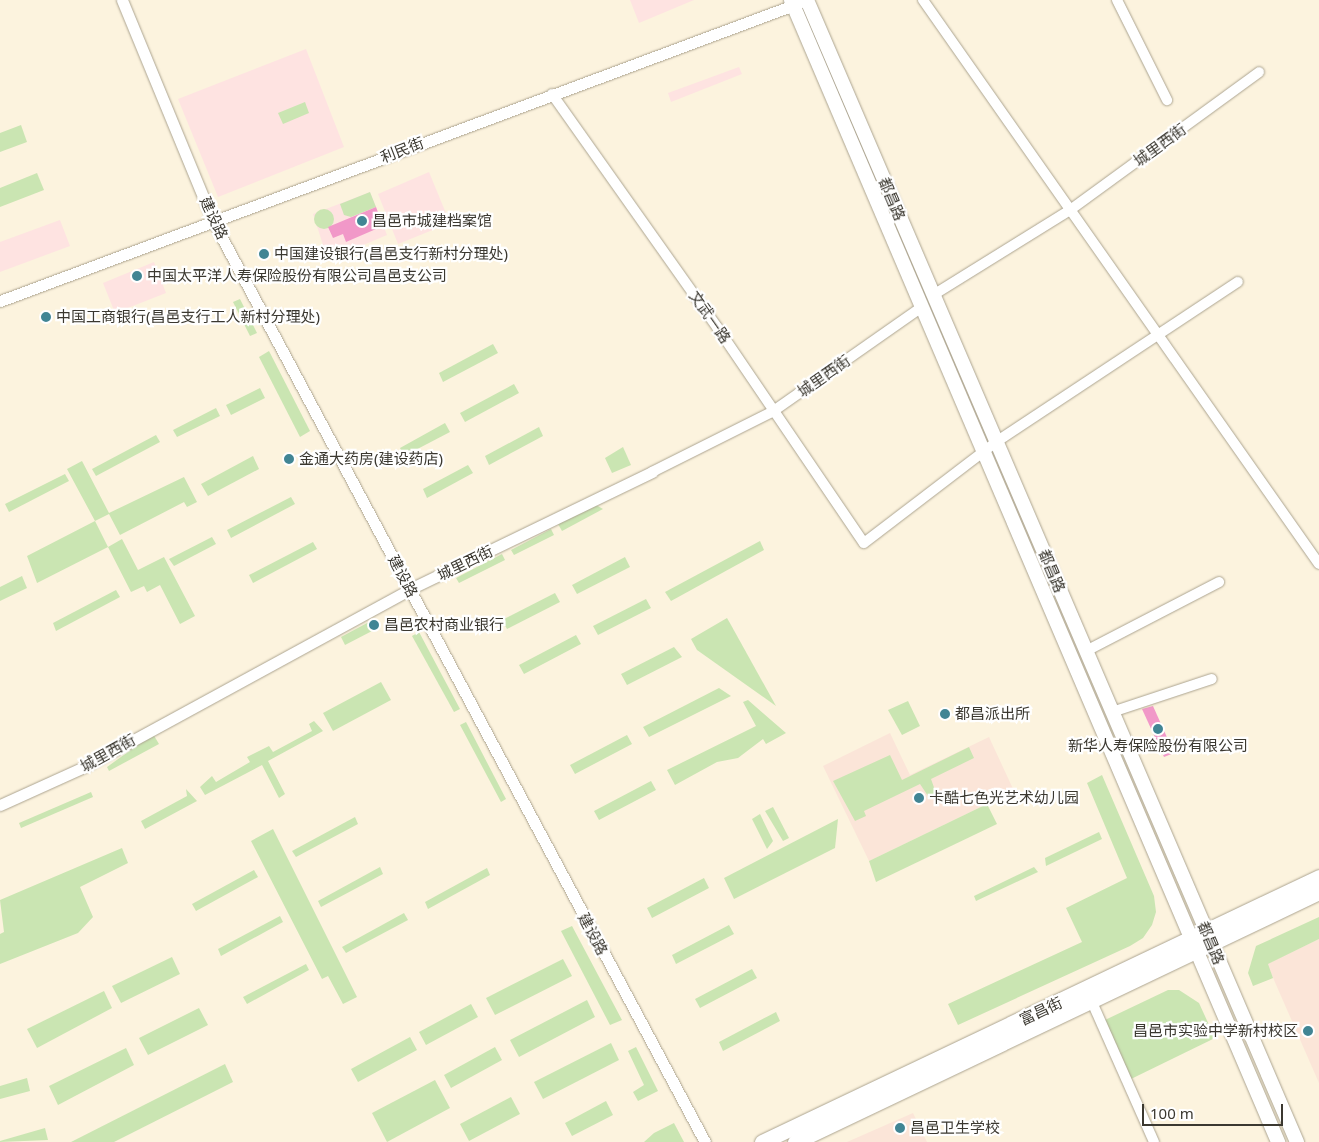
<!DOCTYPE html>
<html>
<head>
<meta charset="utf-8">
<style>
	body { margin:0 }
	#map { position:relative; width:1319px; height:1142px; overflow:hidden; background:#fcf3de; font-family:"Noto Sans","Noto Sans SC",sans-serif }
	div>[style] { position:absolute }
	.commercial>* { inset:0; background:#fee3e1 }
	.education>* { inset:0; background:#fbe5d8 }
	.green>* { inset:0; background:#cae5b2 }
	.round { border-radius:50% }
	.building>* { inset:0; background:#f198c8 }
	.roads { filter:drop-shadow(0 0 1px #aca490) drop-shadow(0 0 1px #aca490) }
	.minor>* { height:10px; margin:-5px; padding:0 5px; transform-origin:5px; border-radius:5px; background:#fff }
	.tertiary>* { height:11px; margin:-5.5px; padding:0 5.5px; transform-origin:5.5px; border-radius:5.5px; background:#fff }
	.secondary>* { height:14px; margin:-7px; padding:0 7px; transform-origin:7px; border-radius:7px; background:#fff }
	.primary>* { height:15px; margin:-7.5px; padding:0 7.5px; transform-origin:7.5px; border-radius:7.5px; background:#fff }
	.dots>* { width:14px; height:14px; translate:-50% -50%; box-sizing:border-box; border:2px solid #fff; border-radius:50% }
	span { translate:-50% -50%; white-space:nowrap; text-align:center; line-height:1.15; -webkit-text-stroke:4.5px #fff; paint-order:stroke }
	.street-label { font-size:15px; color:#3b3830 }
	.poi-label { font-size:15px; color:#3b3830 }
	.left { translate:0 -50%; text-align:left }
	.right { translate:-100% -50%; text-align:right }
	.scale { position:absolute; left:1142px; top:1104px; width:141px; height:22px; box-sizing:border-box; border:2px solid #3b3830; border-top:0; padding-left:6px; font-size:15px; line-height:18px; white-space:nowrap; color:#3b3830; -webkit-text-stroke:4px #fff; paint-order:stroke }
</style>
</head>
<body>
<div id="map">
	<div class="commercial">
		<div style="clip-path:polygon(630px 0,694px 0,639px 23px)"></div>
		<div style="clip-path:polygon(306px 49px,344px 147px,218px 197px,178px 99px)"></div>
		<div style="clip-path:polygon(739px 67px,742px 74px,671px 102px,668px 93px)"></div>
		<div style="clip-path:polygon(429px 172px,450px 223px,398px 244px,378px 194px)"></div>
		<div style="clip-path:polygon(370px 192px,387px 235px,328px 260px,313px 214px)"></div>
		<div style="clip-path:polygon(60px 220px,70px 246px,0 272px,0 242px)"></div>
		<div style="clip-path:polygon(154px 262px,166px 293px,115px 313px,103px 283px)"></div>
	</div>
	<div class="education">
		<div style="clip-path:polygon(890px 733px,910px 775px,989px 737px,1014px 791px,869px 861px,823px 766px)"></div>
		<div style="clip-path:polygon(1319px 939px,1319px 1083px,1267px 964px)"></div>
		<div style="clip-path:polygon(913px 1113px,927px 1142px,847px 1142px)"></div>
	</div>
	<div class="green">
		<div style="clip-path:polygon(305px 102px,309px 113px,283px 124px,278px 113px)"></div>
		<div style="clip-path:polygon(21px 125px,27px 142px,0 152px,0 133px)"></div>
		<div style="clip-path:polygon(37px 173px,44px 190px,0 207px,0 188px)"></div>
		<div style="clip-path:polygon(370px 192px,376px 207px,351px 217px,344px 215px,340px 204px)"></div>
		<div class="round" style="left:314px;top:209px;width:20px;height:20px"></div>
		<div style="clip-path:polygon(240px 299px,257px 333px,250px 336px,233px 302px)"></div>
		<div style="clip-path:polygon(493px 344px,498px 353px,443px 382px,439px 373px)"></div>
		<div style="clip-path:polygon(269px 351px,310px 431px,300px 437px,259px 357px)"></div>
		<div style="clip-path:polygon(514px 384px,519px 393px,465px 422px,460px 413px)"></div>
		<div style="clip-path:polygon(260px 388px,265px 398px,231px 415px,226px 405px)"></div>
		<div style="clip-path:polygon(216px 408px,220px 416px,177px 437px,173px 430px)"></div>
		<div style="clip-path:polygon(445px 423px,450px 432px,404px 456px,400px 448px)"></div>
		<div style="clip-path:polygon(539px 427px,543px 436px,489px 465px,485px 456px)"></div>
		<div style="clip-path:polygon(156px 435px,160px 442px,96px 476px,92px 469px)"></div>
		<div style="clip-path:polygon(623px 447px,631px 465px,612px 473px,605px 458px)"></div>
		<div style="clip-path:polygon(253px 456px,259px 469px,208px 496px,201px 484px)"></div>
		<div style="clip-path:polygon(82px 461px,109px 513px,184px 477px,197px 502px,187px 507px,184px 502px,120px 535px,109px 514px,95px 521px,108px 547px,122px 539px,138px 570px,164px 557px,195px 616px,180px 624px,160px 585px,147px 592px,144px 586px,131px 592px,108px 547px,37px 583px,27px 556px,95px 521px,67px 469px)"></div>
		<div style="clip-path:polygon(468px 465px,473px 473px,427px 498px,423px 489px)"></div>
		<div style="clip-path:polygon(65px 474px,69px 481px,9px 512px,5px 504px)"></div>
		<div style="clip-path:polygon(291px 497px,295px 504px,231px 538px,227px 530px)"></div>
		<div style="clip-path:polygon(596px 505px,603px 509px,562px 531px,558px 524px)"></div>
		<div style="clip-path:polygon(551px 529px,554px 535px,514px 555px,511px 550px)"></div>
		<div style="clip-path:polygon(212px 537px,216px 544px,174px 566px,169px 559px)"></div>
		<div style="clip-path:polygon(760px 541px,764px 550px,671px 601px,665px 592px)"></div>
		<div style="clip-path:polygon(313px 542px,317px 549px,253px 583px,249px 575px)"></div>
		<div style="clip-path:polygon(502px 554px,505px 560px,459px 583px,456px 578px)"></div>
		<div style="clip-path:polygon(625px 557px,630px 567px,577px 594px,572px 585px)"></div>
		<div style="clip-path:polygon(22px 576px,27px 588px,0 601px,0 587px)"></div>
		<div style="clip-path:polygon(116px 590px,120px 597px,56px 631px,53px 623px)"></div>
		<div style="clip-path:polygon(555px 593px,560px 602px,507px 629px,502px 620px)"></div>
		<div style="clip-path:polygon(646px 599px,651px 608px,598px 635px,593px 626px)"></div>
		<div style="clip-path:polygon(727px 618px,731px 625px,776px 706px,697px 650px,691px 639px)"></div>
		<div style="clip-path:polygon(369px 622px,374px 630px,345px 645px,341px 637px)"></div>
		<div style="clip-path:polygon(419px 632px,460px 709px,454px 712px,412px 636px)"></div>
		<div style="clip-path:polygon(576px 635px,581px 644px,524px 674px,519px 665px)"></div>
		<div style="clip-path:polygon(674px 647px,682px 657px,627px 685px,621px 674px)"></div>
		<div style="clip-path:polygon(381px 682px,391px 700px,333px 731px,323px 713px)"></div>
		<div style="clip-path:polygon(719px 688px,731px 696px,649px 737px,643px 727px)"></div>
		<div style="clip-path:polygon(748px 700px,786px 733px,766px 744px,763px 739px,738px 758px,717px 762px,675px 785px,667px 770px,756px 726px,743px 702px)"></div>
		<div style="clip-path:polygon(908px 701px,920px 726px,902px 735px,888px 710px)"></div>
		<div style="clip-path:polygon(314px 721px,323px 731px,268px 761px,285px 794px,279px 798px,262px 765px,205px 795px,200px 787px,212px 776px,216px 782px,250px 762px,247px 757px,269px 746px,273px 752px,312px 731px,309px 724px)"></div>
		<div style="clip-path:polygon(466px 722px,506px 799px,501px 802px,460px 725px)"></div>
		<div style="clip-path:polygon(153px 734px,159px 744px,109px 771px,107px 767px)"></div>
		<div style="clip-path:polygon(627px 735px,632px 744px,575px 774px,570px 765px)"></div>
		<div style="clip-path:polygon(969px 747px,974px 758px,931px 779px,936px 793px,928px 796px,920px 784px,864px 811px,866px 816px,855px 821px,833px 781px,890px 755px,902px 780px)"></div>
		<div style="clip-path:polygon(1102px 775px,1154px 896px,1156px 912px,1152px 925px,1143px 938px,1130px 946px,958px 1025px,948px 1004px,1082px 942px,1066px 908px,1127px 878px,1087px 783px)"></div>
		<div style="clip-path:polygon(651px 781px,656px 790px,599px 820px,594px 811px)"></div>
		<div style="clip-path:polygon(186px 789px,197px 801px,145px 829px,141px 821px,187px 796px)"></div>
		<div style="clip-path:polygon(91px 792px,93px 797px,21px 828px,19px 823px)"></div>
		<div style="clip-path:polygon(987px 804px,997px 824px,876px 882px,869px 861px)"></div>
		<div style="clip-path:polygon(773px 807px,789px 838px,783px 841px,765px 811px)"></div>
		<div style="clip-path:polygon(760px 814px,773px 841px,767px 849px,752px 819px)"></div>
		<div style="clip-path:polygon(355px 817px,358px 824px,296px 857px,292px 851px)"></div>
		<div style="clip-path:polygon(838px 819px,835px 848px,734px 899px,724px 878px)"></div>
		<div style="clip-path:polygon(273px 829px,357px 997px,343px 1004px,328px 976px,322px 979px,251px 841px)"></div>
		<div style="clip-path:polygon(1099px 832px,1102px 839px,1046px 866px,1045px 858px)"></div>
		<div style="clip-path:polygon(122px 848px,128px 863px,80px 887px,93px 917px,78px 933px,0 964px,0 934px,4px 932px,0 900px)"></div>
		<div style="clip-path:polygon(380px 867px,383px 874px,321px 907px,318px 901px)"></div>
		<div style="clip-path:polygon(1034px 867px,1038px 872px,976px 901px,974px 896px)"></div>
		<div style="clip-path:polygon(487px 868px,490px 875px,428px 909px,425px 902px)"></div>
		<div style="clip-path:polygon(254px 870px,258px 877px,196px 911px,192px 904px)"></div>
		<div style="clip-path:polygon(704px 878px,709px 888px,652px 918px,647px 908px)"></div>
		<div style="clip-path:polygon(404px 913px,408px 920px,346px 953px,342px 947px)"></div>
		<div style="clip-path:polygon(280px 916px,283px 922px,221px 956px,218px 949px)"></div>
		<div style="clip-path:polygon(1319px 917px,1319px 939px,1268px 964px,1273px 978px,1253px 986px,1248px 973px,1256px 946px)"></div>
		<div style="clip-path:polygon(729px 925px,734px 934px,676px 964px,672px 955px)"></div>
		<div style="clip-path:polygon(572px 926px,622px 1020px,610px 1025px,561px 931px)"></div>
		<div style="clip-path:polygon(172px 957px,180px 974px,121px 1003px,112px 986px)"></div>
		<div style="clip-path:polygon(563px 959px,572px 976px,495px 1015px,486px 998px)"></div>
		<div style="clip-path:polygon(306px 964px,309px 970px,247px 1004px,243px 997px)"></div>
		<div style="clip-path:polygon(752px 969px,757px 978px,700px 1008px,695px 999px)"></div>
		<div style="clip-path:polygon(1168px 990px,1179px 990px,1199px 1003px,1215px 1038px,1131px 1079px,1105px 1020px)"></div>
		<div style="clip-path:polygon(104px 991px,112px 1008px,37px 1048px,27px 1029px)"></div>
		<div style="clip-path:polygon(587px 1000px,595px 1017px,519px 1057px,510px 1040px)"></div>
		<div style="clip-path:polygon(471px 1004px,478px 1017px,426px 1045px,419px 1032px)"></div>
		<div style="clip-path:polygon(199px 1008px,208px 1025px,148px 1055px,139px 1038px)"></div>
		<div style="clip-path:polygon(776px 1012px,780px 1021px,723px 1051px,719px 1042px)"></div>
		<div style="clip-path:polygon(410px 1037px,417px 1050px,358px 1082px,351px 1069px)"></div>
		<div style="clip-path:polygon(611px 1043px,619px 1060px,543px 1099px,534px 1082px)"></div>
		<div style="clip-path:polygon(495px 1047px,502px 1060px,451px 1088px,444px 1075px)"></div>
		<div style="clip-path:polygon(636px 1047px,658px 1091px,638px 1101px,633px 1092px,644px 1085px,628px 1051px)"></div>
		<div style="clip-path:polygon(126px 1048px,134px 1065px,58px 1105px,49px 1086px)"></div>
		<div style="clip-path:polygon(225px 1064px,233px 1082px,114px 1142px,71px 1142px)"></div>
		<div style="clip-path:polygon(27px 1078px,30px 1091px,0 1099px,0 1086px)"></div>
		<div style="clip-path:polygon(435px 1080px,450px 1108px,387px 1142px,372px 1113px)"></div>
		<div style="clip-path:polygon(511px 1097px,520px 1114px,469px 1141px,460px 1124px)"></div>
		<div style="clip-path:polygon(606px 1101px,613px 1115px,572px 1136px,565px 1123px)"></div>
		<div style="clip-path:polygon(674px 1123px,684px 1142px,644px 1142px,654px 1133px)"></div>
		<div style="clip-path:polygon(45px 1128px,48px 1140px,0 1142px,0 1141px)"></div>
	</div>
	<div class="building">
		<div style="clip-path:polygon(376px 207px,383px 226px,346px 242px,343px 234px,333px 238px,328px 227px)"></div>
		<div style="clip-path:polygon(1153px 706px,1174px 753px,1164px 757px,1142px 709px)"></div>
	</div>
	<div class="roads">
		<div class="minor">
			<div style="left:923px;top:0;width:689px;rotate:54.93deg"></div>
			<div style="left:1117px;top:0;width:112px;rotate:63.4deg"></div>
			<div style="left:552px;top:94px;width:286px;rotate:54.7deg"></div>
			<div style="left:717px;top:327px;width:261px;rotate:55.8deg"></div>
			<div style="left:864px;top:543px;width:166px;rotate:-37.4deg"></div>
			<div style="left:996px;top:442px;width:290px;rotate:-33.5deg"></div>
			<div style="left:933px;top:295px;width:161px;rotate:-31.8deg"></div>
			<div style="left:1070px;top:210px;width:234px;rotate:-36.1deg"></div>
			<div style="left:652px;top:472px;width:134px;rotate:-26.6deg"></div>
			<div style="left:772px;top:412px;width:183px;rotate:-35deg"></div>
			<div style="left:1086px;top:651px;width:150px;rotate:-27.4deg"></div>
			<div style="left:1112px;top:712px;width:105px;rotate:-18.3deg"></div>
			<div style="left:1092px;top:1002px;width:153px;rotate:66.1deg"></div>
		</div>
		<div class="tertiary">
			<div style="left:122px;top:0;width:239px;rotate:67.6deg"></div>
			<div style="left:213px;top:221px;width:1044px;rotate:61.89deg"></div>
			<div style="left:0;top:301px;width:853px;rotate:-20.45deg"></div>
			<div style="left:0;top:805px;width:94px;rotate:-24.4deg"></div>
			<div style="left:86px;top:766px;width:369px;rotate:-28.6deg"></div>
			<div style="left:410px;top:589px;width:269px;rotate:-25.8deg"></div>
		</div>
		<div class="secondary">
			<div style="left:791px;top:0;width:1242px;rotate:66.9deg"></div>
			<div style="left:807px;top:0;width:1243px;rotate:66.78deg"></div>
		</div>
		<div class="primary">
			<div style="left:762px;top:1142px;width:617px;rotate:-25.44deg"></div>
			<div style="left:795px;top:1142px;width:581px;rotate:-25.51deg"></div>
		</div>
	</div>
	<div class="dots">
		<div style="left:362px;top:221px;background:#418594"></div>
		<div style="left:264px;top:254px;background:#418594"></div>
		<div style="left:137px;top:276px;background:#418594"></div>
		<div style="left:46px;top:317px;background:#418594"></div>
		<div style="left:289px;top:459px;background:#418594"></div>
		<div style="left:374px;top:625px;background:#418594"></div>
		<div style="left:945px;top:714px;background:#418594"></div>
		<div style="left:1158px;top:729px;background:#418594"></div>
		<div style="left:919px;top:798px;background:#418594"></div>
		<div style="left:1308px;top:1031px;background:#418594"></div>
		<div style="left:900px;top:1128px;background:#418594"></div>
	</div>
	<div class="street-label">
		<span style="left:1160px;top:145px;rotate:-36deg">城里西街</span>
		<span style="left:402px;top:150px;rotate:-21deg">利民街</span>
		<span style="left:892px;top:199px;rotate:67deg">都昌路</span>
		<span style="left:214px;top:218px;rotate:65deg">建设路</span>
		<span style="left:710px;top:317px;rotate:55deg">文武一路</span>
		<span style="left:824px;top:376px;rotate:-35deg">城里西街</span>
		<span style="left:465px;top:563px;rotate:-26deg">城里西街</span>
		<span style="left:1052px;top:571px;rotate:67deg">都昌路</span>
		<span style="left:403px;top:576px;rotate:62deg">建设路</span>
		<span style="left:108px;top:753px;rotate:-29deg">城里西街</span>
		<span style="left:593px;top:934px;rotate:62deg">建设路</span>
		<span style="left:1211px;top:943px;rotate:67deg">都昌路</span>
		<span style="left:1041px;top:1011px;rotate:-25deg">富昌街</span>
	</div>
	<div class="poi-label">
		<span class="left" style="left:372px;top:221px">昌邑市城建档案馆</span>
		<span class="left" style="left:274px;top:254px">中国建设银行(昌邑支行新村分理处)</span>
		<span class="left" style="left:147px;top:276px">中国太平洋人寿保险股份有限公司昌邑支公司</span>
		<span class="left" style="left:56px;top:317px">中国工商银行(昌邑支行工人新村分理处)</span>
		<span class="left" style="left:299px;top:459px">金通大药房(建设药店)</span>
		<span class="left" style="left:384px;top:625px">昌邑农村商业银行</span>
		<span class="left" style="left:955px;top:714px">都昌派出所</span>
		<span style="left:1158px;top:746px">新华人寿保险股份有限公司</span>
		<span class="left" style="left:929px;top:798px">卡酷七色光艺术幼儿园</span>
		<span class="right" style="left:1298px;top:1031px">昌邑市实验中学新村校区</span>
		<span class="left" style="left:910px;top:1128px">昌邑卫生学校</span>
	</div>
	<div class="scale">100 m</div>
</div>
</body>
</html>
